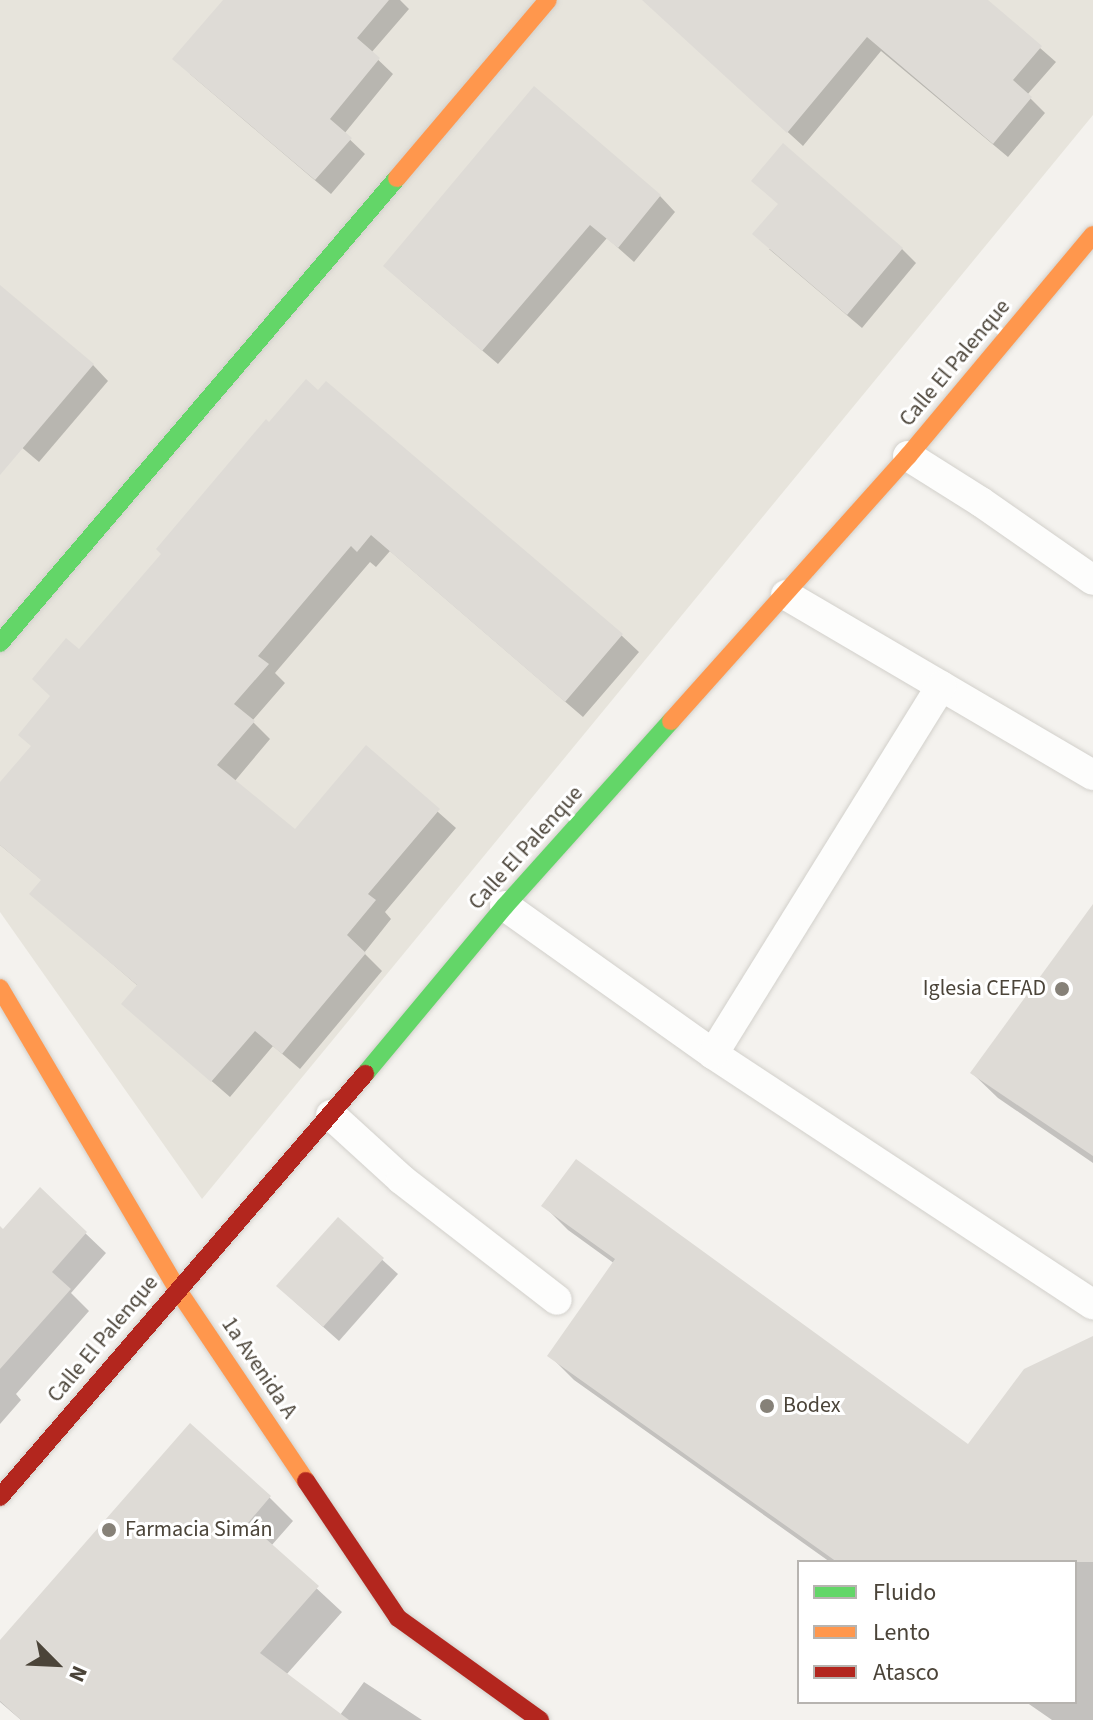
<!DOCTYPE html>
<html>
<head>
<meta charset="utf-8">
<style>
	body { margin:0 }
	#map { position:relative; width:1093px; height:1720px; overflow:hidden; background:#f4f2ee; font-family:"Source Sans 3",sans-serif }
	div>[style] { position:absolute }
	.residential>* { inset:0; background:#e7e4dc }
	.shadow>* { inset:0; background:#0003 }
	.building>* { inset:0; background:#dedbd6 }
	.roads { filter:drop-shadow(0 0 2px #d2d0cb) drop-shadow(0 0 2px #d2d0cb) }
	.lane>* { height:30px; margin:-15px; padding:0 15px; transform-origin:15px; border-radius:15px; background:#fdfdfc }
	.fast>* { height:18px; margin:-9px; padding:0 9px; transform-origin:9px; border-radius:9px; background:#63d668 }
	.slow>* { height:18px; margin:-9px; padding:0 9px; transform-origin:9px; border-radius:9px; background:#ff974d }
	.jam>* { height:18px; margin:-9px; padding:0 9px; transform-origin:9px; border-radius:9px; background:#b3261e }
	.dots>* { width:22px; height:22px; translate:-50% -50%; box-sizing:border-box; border:4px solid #fff; border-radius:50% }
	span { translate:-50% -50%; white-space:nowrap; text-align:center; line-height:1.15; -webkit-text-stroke:6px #fff; paint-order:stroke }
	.street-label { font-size:22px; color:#4b4439 }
	.poi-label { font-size:22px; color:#4b4439 }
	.right { translate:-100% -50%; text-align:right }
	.left { translate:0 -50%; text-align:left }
	.legend { position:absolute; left:797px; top:1560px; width:280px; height:144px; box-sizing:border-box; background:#fff; border:2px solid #b7b4b0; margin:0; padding:10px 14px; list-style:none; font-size:24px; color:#4b4439 }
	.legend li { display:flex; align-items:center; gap:16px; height:40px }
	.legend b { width:40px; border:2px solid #b7b4b0 }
	.north { position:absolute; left:16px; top:1624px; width:80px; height:80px; -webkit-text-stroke:6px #fff; paint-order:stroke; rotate:114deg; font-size:22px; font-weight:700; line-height:32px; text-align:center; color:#4b4439 }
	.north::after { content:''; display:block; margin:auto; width:28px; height:36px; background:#4b4439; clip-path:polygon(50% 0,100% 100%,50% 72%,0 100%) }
</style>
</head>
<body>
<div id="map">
	<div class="residential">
		<div style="clip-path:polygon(0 0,1093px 0,1093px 115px,202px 1199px,0 912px)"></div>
	</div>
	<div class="shadow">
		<div style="clip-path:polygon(225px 0,400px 0,409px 9px,371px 53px,393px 74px,344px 134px,365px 154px,331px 194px,190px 74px)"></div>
		<div style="clip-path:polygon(673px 0,985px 0,1056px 62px,1027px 95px,1045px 113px,1008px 157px,881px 51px,803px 146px,675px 29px)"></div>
		<div style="clip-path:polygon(660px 196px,675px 212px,634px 262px,607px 238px,498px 364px,401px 281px)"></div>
		<div style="clip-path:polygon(769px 249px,902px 249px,916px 263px,862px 328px)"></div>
		<div style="clip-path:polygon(0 317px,93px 365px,108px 381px,39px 462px,0 429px)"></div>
		<div style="clip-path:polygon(266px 422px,621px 635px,639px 652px,583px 717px,390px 551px,376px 567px,370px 562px,275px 673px,285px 683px,252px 721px,270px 739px,234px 782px,295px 831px,366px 748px,456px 828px,385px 912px,391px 919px,364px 953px,382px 971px,300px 1069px,273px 1046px,230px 1097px,123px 1004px,138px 986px,32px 894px,43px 881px,0 845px,0 785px,33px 747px,52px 697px,80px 652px,164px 554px)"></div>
		<div style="clip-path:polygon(1093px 908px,1093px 1163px,998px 1098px,972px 1073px)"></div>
		<div style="clip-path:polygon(40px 1190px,106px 1253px,71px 1293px,89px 1311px,16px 1394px,21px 1400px,0 1424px,0 1236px)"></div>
		<div style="clip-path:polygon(544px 1206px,968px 1447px,1093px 1339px,1093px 1720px,1052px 1720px,1026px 1702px,1075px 1702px,1075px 1562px,830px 1562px,574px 1380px,550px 1356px,615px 1264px,568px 1230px)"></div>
		<div style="clip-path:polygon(338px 1220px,398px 1274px,339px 1341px,294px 1301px)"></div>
		<div style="clip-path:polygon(269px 1497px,293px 1521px,271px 1546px,342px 1612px,286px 1675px,340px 1715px,364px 1682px,422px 1720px,21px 1720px,0 1702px,0 1643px)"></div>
	</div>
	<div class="building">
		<div style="clip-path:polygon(223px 0,389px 0,357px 38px,380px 58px,330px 119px,352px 138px,315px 180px,172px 59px)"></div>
		<div style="clip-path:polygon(642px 0,988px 0,1042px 46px,1013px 80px,1032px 97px,993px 144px,867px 37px,787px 133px)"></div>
		<div style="clip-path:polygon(534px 86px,661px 195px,618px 248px,590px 225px,482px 351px,383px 266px)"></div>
		<div style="clip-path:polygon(783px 143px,903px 248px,847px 315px,752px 234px,778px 204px,751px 181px)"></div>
		<div style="clip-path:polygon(0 285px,94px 364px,0 475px)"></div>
		<div style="clip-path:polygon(306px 379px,318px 390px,326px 381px,623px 634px,565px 702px,371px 535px,357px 552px,351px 546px,258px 656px,269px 664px,234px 704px,255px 721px,217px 765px,295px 829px,366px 745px,440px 809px,368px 894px,376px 900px,347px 935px,366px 953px,300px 1032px,282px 1054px,255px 1031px,211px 1082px,121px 1004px,137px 985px,29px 894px,41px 880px,0 845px,0 782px,31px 746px,18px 735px,50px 696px,32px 679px,66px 638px,79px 649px,161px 554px,156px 549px,266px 419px,269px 422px)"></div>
		<div style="clip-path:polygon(1093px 904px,1093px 1156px,970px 1073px)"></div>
		<div style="clip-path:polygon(576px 1159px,968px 1444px,1024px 1369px,1093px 1336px,1093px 1562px,837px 1562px,547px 1356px,615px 1259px,541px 1206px)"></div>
		<div style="clip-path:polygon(40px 1187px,87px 1232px,52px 1272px,71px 1289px,0 1369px,0 1226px,3px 1229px)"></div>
		<div style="clip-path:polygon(338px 1217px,384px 1258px,323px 1327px,276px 1286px)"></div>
		<div style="clip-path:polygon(190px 1423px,271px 1496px,248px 1523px,319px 1586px,260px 1653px,349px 1720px,21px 1720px,0 1701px,0 1640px)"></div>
	</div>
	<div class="roads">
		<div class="lane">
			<div style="left:908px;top:456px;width:86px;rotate:32.2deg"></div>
			<div style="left:981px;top:502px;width:136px;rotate:34.9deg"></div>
			<div style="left:786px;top:595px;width:356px;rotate:30.4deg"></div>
			<div style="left:505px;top:906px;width:255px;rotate:35.4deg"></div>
			<div style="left:713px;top:1054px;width:455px;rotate:33.4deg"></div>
			<div style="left:713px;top:1054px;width:433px;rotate:-58.2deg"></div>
			<div style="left:331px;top:1115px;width:95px;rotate:42.4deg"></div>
			<div style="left:401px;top:1179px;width:197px;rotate:37.8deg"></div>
		</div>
		<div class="fast">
			<div style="left:0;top:643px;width:611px;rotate:-49.51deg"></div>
			<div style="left:365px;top:1074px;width:219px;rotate:-50.2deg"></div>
			<div style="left:505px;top:906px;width:249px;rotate:-48.1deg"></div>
		</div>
		<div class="slow">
			<div style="left:397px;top:178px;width:233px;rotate:-49.7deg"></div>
			<div style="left:671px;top:721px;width:356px;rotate:-48.2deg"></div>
			<div style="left:908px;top:456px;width:288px;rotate:-50.1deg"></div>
			<div style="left:0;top:988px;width:349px;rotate:59.5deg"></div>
			<div style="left:177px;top:1289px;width:231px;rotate:56.1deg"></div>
		</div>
		<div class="jam">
			<div style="left:306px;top:1481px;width:165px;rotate:56.1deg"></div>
			<div style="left:398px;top:1618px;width:175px;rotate:35.7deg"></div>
			<div style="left:0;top:1497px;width:559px;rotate:-49.21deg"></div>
		</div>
	</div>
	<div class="dots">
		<div style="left:1062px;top:989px;background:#868178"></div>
		<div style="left:767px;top:1406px;background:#868178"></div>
		<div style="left:109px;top:1530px;background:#868178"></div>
	</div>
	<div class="street-label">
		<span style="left:955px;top:363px;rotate:-50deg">Calle El Palenque</span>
		<span style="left:526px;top:848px;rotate:-48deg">Calle El Palenque</span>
		<span style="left:103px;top:1339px;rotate:-50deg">Calle El Palenque</span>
		<span style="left:259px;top:1368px;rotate:56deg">1a Avenida A</span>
	</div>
	<div class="poi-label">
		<span class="right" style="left:1046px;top:989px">Iglesia CEFAD</span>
		<span class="left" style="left:783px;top:1406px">Bodex</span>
		<span class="left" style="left:125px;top:1530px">Farmacia Simán</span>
	</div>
	<ul class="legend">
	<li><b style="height:10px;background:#63d668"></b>Fluido</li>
	<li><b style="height:10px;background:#ff974d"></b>Lento</li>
	<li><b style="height:10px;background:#b3261e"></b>Atasco</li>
	</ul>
	<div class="north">N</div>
</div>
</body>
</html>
